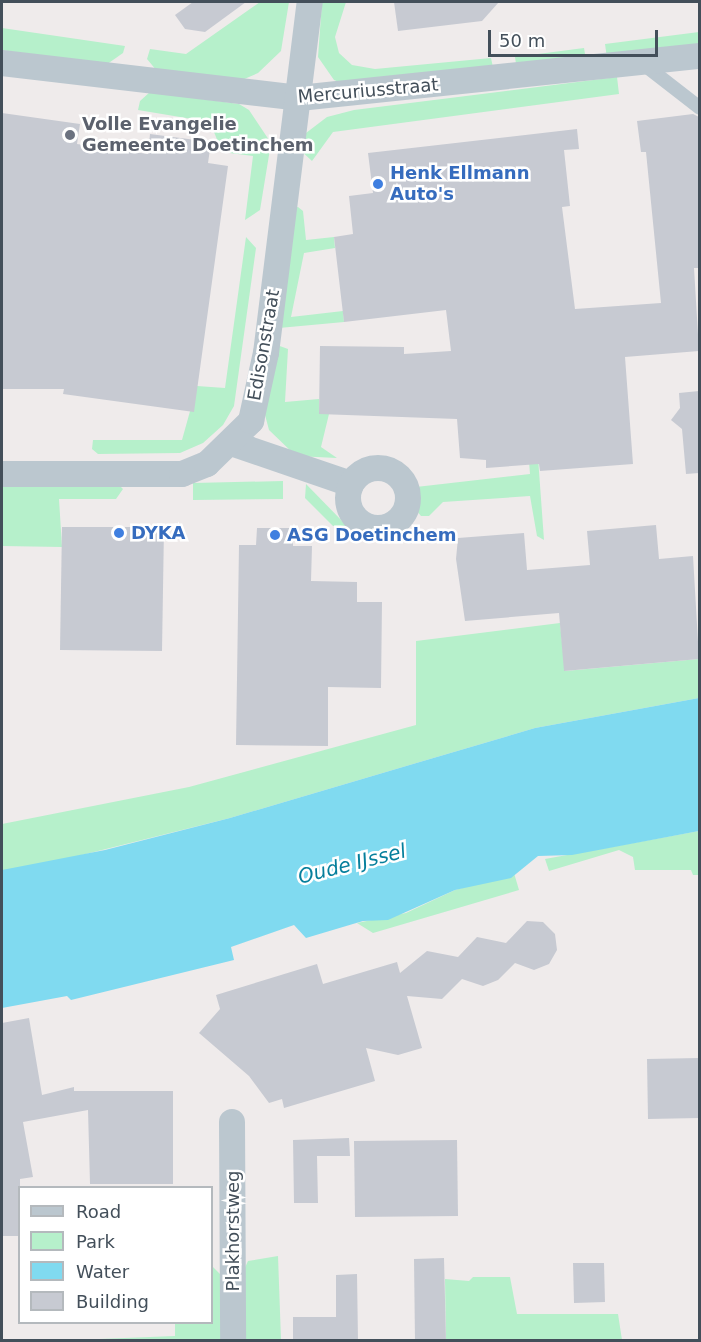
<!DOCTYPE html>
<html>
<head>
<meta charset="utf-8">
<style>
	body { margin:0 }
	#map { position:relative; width:701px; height:1342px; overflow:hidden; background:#efebeb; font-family:"DejaVu Sans",sans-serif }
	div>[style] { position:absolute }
	.green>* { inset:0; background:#b6f0cb }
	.water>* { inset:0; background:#80daf0 }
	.building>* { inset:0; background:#c7cad2 }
	.lane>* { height:14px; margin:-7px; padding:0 7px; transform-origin:7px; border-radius:7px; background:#bbc7cf }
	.street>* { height:26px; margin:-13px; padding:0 13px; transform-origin:13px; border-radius:13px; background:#bbc7cf }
	.street>.ring { margin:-13px; padding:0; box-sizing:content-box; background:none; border:26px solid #bbc7cf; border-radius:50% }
	.dots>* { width:16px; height:16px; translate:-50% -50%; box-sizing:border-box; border:3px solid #fff; border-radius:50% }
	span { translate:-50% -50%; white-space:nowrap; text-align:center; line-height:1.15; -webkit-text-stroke:5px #fff; paint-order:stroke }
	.street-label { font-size:18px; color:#434f5a }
	.worship-label { font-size:18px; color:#5b616d; font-weight:700 }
	.left { translate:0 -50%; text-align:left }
	.shop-label { font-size:18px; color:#366cbe; font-weight:700 }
	.water-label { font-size:20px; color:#067f9c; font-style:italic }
	.frame { position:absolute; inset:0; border:3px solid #434f5a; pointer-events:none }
	.legend { position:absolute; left:18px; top:1186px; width:195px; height:138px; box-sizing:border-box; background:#fff; border:2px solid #b4b9bd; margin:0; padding:8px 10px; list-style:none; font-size:18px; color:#434f5a }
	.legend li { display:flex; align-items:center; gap:12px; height:30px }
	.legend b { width:30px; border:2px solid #b4b9bd }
	.scale { position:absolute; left:488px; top:30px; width:170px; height:27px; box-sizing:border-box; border:3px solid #434f5a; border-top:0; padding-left:8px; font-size:18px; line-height:21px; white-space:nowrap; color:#434f5a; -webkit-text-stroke:4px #fff; paint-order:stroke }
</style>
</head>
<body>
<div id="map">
	<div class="green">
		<div style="clip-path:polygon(260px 2px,289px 2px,281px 51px,258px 73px,242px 80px,157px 71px,147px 59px,150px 49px,186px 54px)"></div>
		<div style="clip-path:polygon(322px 2px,346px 2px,335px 37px,339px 53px,352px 65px,375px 69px,491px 58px,494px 72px,349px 86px,334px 80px,318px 57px)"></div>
		<div style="clip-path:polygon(2px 28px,125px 46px,123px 53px,103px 67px,2px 50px)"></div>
		<div style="clip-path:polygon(699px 32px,699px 46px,607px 58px,605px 44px)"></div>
		<div style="clip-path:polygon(584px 48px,586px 60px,517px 70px,515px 57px)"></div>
		<div style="clip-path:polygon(617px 77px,619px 94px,333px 132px,312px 161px,298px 148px,306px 133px,327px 117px,354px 110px)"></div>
		<div style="clip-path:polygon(150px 92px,239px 104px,249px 110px,271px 143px,260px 210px,245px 220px,253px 156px,222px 152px,210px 122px,138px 110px,140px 101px)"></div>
		<div style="clip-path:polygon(298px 207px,303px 211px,306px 240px,334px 237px,335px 248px,304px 253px,291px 317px,343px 311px,344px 322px,279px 328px,289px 209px)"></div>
		<div style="clip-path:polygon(246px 237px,256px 248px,234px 406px,223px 425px,203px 443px,180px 453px,98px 454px,92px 449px,93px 440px,182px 440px,197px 386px,225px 388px)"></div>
		<div style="clip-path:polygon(529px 333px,544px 540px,537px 536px,530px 496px,443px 502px,429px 516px,421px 516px,416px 510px,416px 487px,530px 474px,520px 346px)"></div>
		<div style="clip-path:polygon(277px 345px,288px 349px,285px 402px,319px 399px,319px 414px,329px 414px,321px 447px,337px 458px,296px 456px,269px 430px,264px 411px)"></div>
		<div style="clip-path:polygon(114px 480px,123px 489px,116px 499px,59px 499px,62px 547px,2px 546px,2px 481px)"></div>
		<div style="clip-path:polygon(283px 481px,283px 499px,193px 500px,193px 483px)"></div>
		<div style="clip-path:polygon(306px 484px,347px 526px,333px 526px,305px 498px)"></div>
		<div style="clip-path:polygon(560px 623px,565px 671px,699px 659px,699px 698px,535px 728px,230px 818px,2px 875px,2px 824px,189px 787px,416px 725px,416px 641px)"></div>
		<div style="clip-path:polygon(699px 831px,699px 875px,693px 875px,691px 870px,635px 870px,633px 857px,619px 850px,549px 871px,545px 859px)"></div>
		<div style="clip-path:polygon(514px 873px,519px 890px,373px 933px,357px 923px,406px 913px,455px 890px)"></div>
		<div style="clip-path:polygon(278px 1256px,281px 1340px,244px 1340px,243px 1272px,248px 1261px)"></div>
		<div style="clip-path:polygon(212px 1266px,223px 1277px,224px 1340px,74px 1340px,175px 1336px,175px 1323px,212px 1322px)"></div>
		<div style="clip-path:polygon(473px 1277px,510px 1277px,517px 1314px,618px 1314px,622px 1340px,446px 1340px,445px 1279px,469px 1281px)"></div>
	</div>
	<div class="water">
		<div style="clip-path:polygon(699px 698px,699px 831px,572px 855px,538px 856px,511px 878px,455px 890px,388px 920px,363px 921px,306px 938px,294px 925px,231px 947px,234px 960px,71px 1000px,67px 996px,2px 1008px,2px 870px,105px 850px,230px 818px,535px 728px)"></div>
	</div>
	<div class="building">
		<div style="clip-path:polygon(193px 2px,246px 2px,205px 32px,185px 29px,175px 15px)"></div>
		<div style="clip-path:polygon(394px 2px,499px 2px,482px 21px,398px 31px)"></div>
		<div style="clip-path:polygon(2px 113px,80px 124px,77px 144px,148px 154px,150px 134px,211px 142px,208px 163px,228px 166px,194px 412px,63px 394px,64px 389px,2px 389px)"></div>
		<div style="clip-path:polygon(693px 114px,699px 117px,699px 268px,694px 268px,699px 351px,625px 357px,633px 464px,540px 471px,539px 464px,486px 468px,486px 460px,460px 458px,457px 419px,319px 414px,320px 346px,404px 347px,404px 354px,451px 351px,446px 310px,344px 322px,334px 237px,353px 234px,349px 196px,373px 193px,368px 153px,577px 129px,579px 149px,564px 150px,570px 206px,562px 207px,575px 309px,661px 303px,646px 152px,641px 152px,637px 121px)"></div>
		<div style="clip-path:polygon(699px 391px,699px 473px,686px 474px,682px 429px,671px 420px,680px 408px,679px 393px)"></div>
		<div style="clip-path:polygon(656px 525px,659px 559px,693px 556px,699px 659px,564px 671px,559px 613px,465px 621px,456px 559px,458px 538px,524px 533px,527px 570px,590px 565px,587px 531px)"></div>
		<div style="clip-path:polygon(62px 527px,164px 527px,162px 651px,60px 650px)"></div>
		<div style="clip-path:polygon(257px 528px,293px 528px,293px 546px,312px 546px,311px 581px,357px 582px,357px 602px,382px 602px,381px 688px,328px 687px,328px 746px,236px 745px,239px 545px,256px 545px)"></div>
		<div style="clip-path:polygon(527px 921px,543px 922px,555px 934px,557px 950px,549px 964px,534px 970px,515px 963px,498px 980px,483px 986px,462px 979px,442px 999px,407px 996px,422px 1048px,398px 1055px,366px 1048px,375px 1081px,284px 1108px,282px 1099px,269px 1103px,249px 1076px,199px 1033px,220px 1009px,216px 995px,317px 964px,323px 984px,397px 962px,400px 973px,427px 951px,458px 957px,477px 937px,506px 943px)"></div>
		<div style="clip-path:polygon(29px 1018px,42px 1095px,74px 1087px,74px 1091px,173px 1091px,173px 1184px,90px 1184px,88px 1110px,23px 1122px,33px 1177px,20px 1179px,20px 1236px,2px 1236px,2px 1023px)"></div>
		<div style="clip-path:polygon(699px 1058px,699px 1118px,648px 1119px,647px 1059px)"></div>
		<div style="clip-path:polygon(349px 1138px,350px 1156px,317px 1156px,318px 1203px,294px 1203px,293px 1140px)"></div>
		<div style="clip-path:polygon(457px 1140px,458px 1216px,355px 1217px,354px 1141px)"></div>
		<div style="clip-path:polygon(444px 1258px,446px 1341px,415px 1341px,414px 1259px)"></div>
		<div style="clip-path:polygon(573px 1263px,604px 1263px,605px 1302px,574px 1303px)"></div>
		<div style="clip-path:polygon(357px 1274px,358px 1341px,293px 1341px,293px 1317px,336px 1317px,336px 1275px)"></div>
	</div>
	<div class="lane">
		<div style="left:642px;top:63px;width:73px;rotate:37.8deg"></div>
	</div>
	<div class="street">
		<div style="left:2px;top:63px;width:299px;rotate:6.7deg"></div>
		<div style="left:299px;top:98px;width:403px;rotate:-6deg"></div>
		<div style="left:231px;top:443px;width:127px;rotate:18.9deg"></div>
		<div class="ring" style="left:348px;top:468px;width:34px;height:34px"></div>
		<div style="left:2px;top:474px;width:180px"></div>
		<div style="left:182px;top:474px;width:27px;rotate:-22deg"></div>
		<div style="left:207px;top:464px;width:62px;rotate:-44.3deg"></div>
		<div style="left:251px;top:421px;width:70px;rotate:-77.6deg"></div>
		<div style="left:266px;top:353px;width:354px;rotate:-82.9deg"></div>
		<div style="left:232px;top:1122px;width:218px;rotate:89.7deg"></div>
	</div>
	<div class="dots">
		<div style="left:70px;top:135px;background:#6b7280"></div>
		<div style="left:378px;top:184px;background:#3f7fe0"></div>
		<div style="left:119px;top:533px;background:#3f7fe0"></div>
		<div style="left:275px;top:535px;background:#3f7fe0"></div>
	</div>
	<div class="street-label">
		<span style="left:368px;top:91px;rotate:-5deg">Mercuriusstraat</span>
		<span style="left:264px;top:345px;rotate:-80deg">Edisonstraat</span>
		<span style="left:233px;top:1231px;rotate:-90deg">Plakhorstweg</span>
	</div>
	<div class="worship-label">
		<span class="left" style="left:82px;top:135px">Volle Evangelie<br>Gemeente Doetinchem</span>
	</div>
	<div class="shop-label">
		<span class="left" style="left:390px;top:184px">Henk Ellmann<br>Auto's</span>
		<span class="left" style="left:131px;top:533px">DYKA</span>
		<span class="left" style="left:287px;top:535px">ASG Doetinchem</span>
	</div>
	<div class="water-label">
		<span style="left:352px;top:864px;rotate:-14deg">Oude IJssel</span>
	</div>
	<div class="frame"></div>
	<ul class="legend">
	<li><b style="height:8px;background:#bbc7cf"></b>Road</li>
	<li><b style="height:16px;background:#b6f0cb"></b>Park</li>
	<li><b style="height:16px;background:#80daf0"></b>Water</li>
	<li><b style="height:16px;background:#c7cad2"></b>Building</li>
	</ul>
	<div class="scale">50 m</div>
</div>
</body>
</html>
